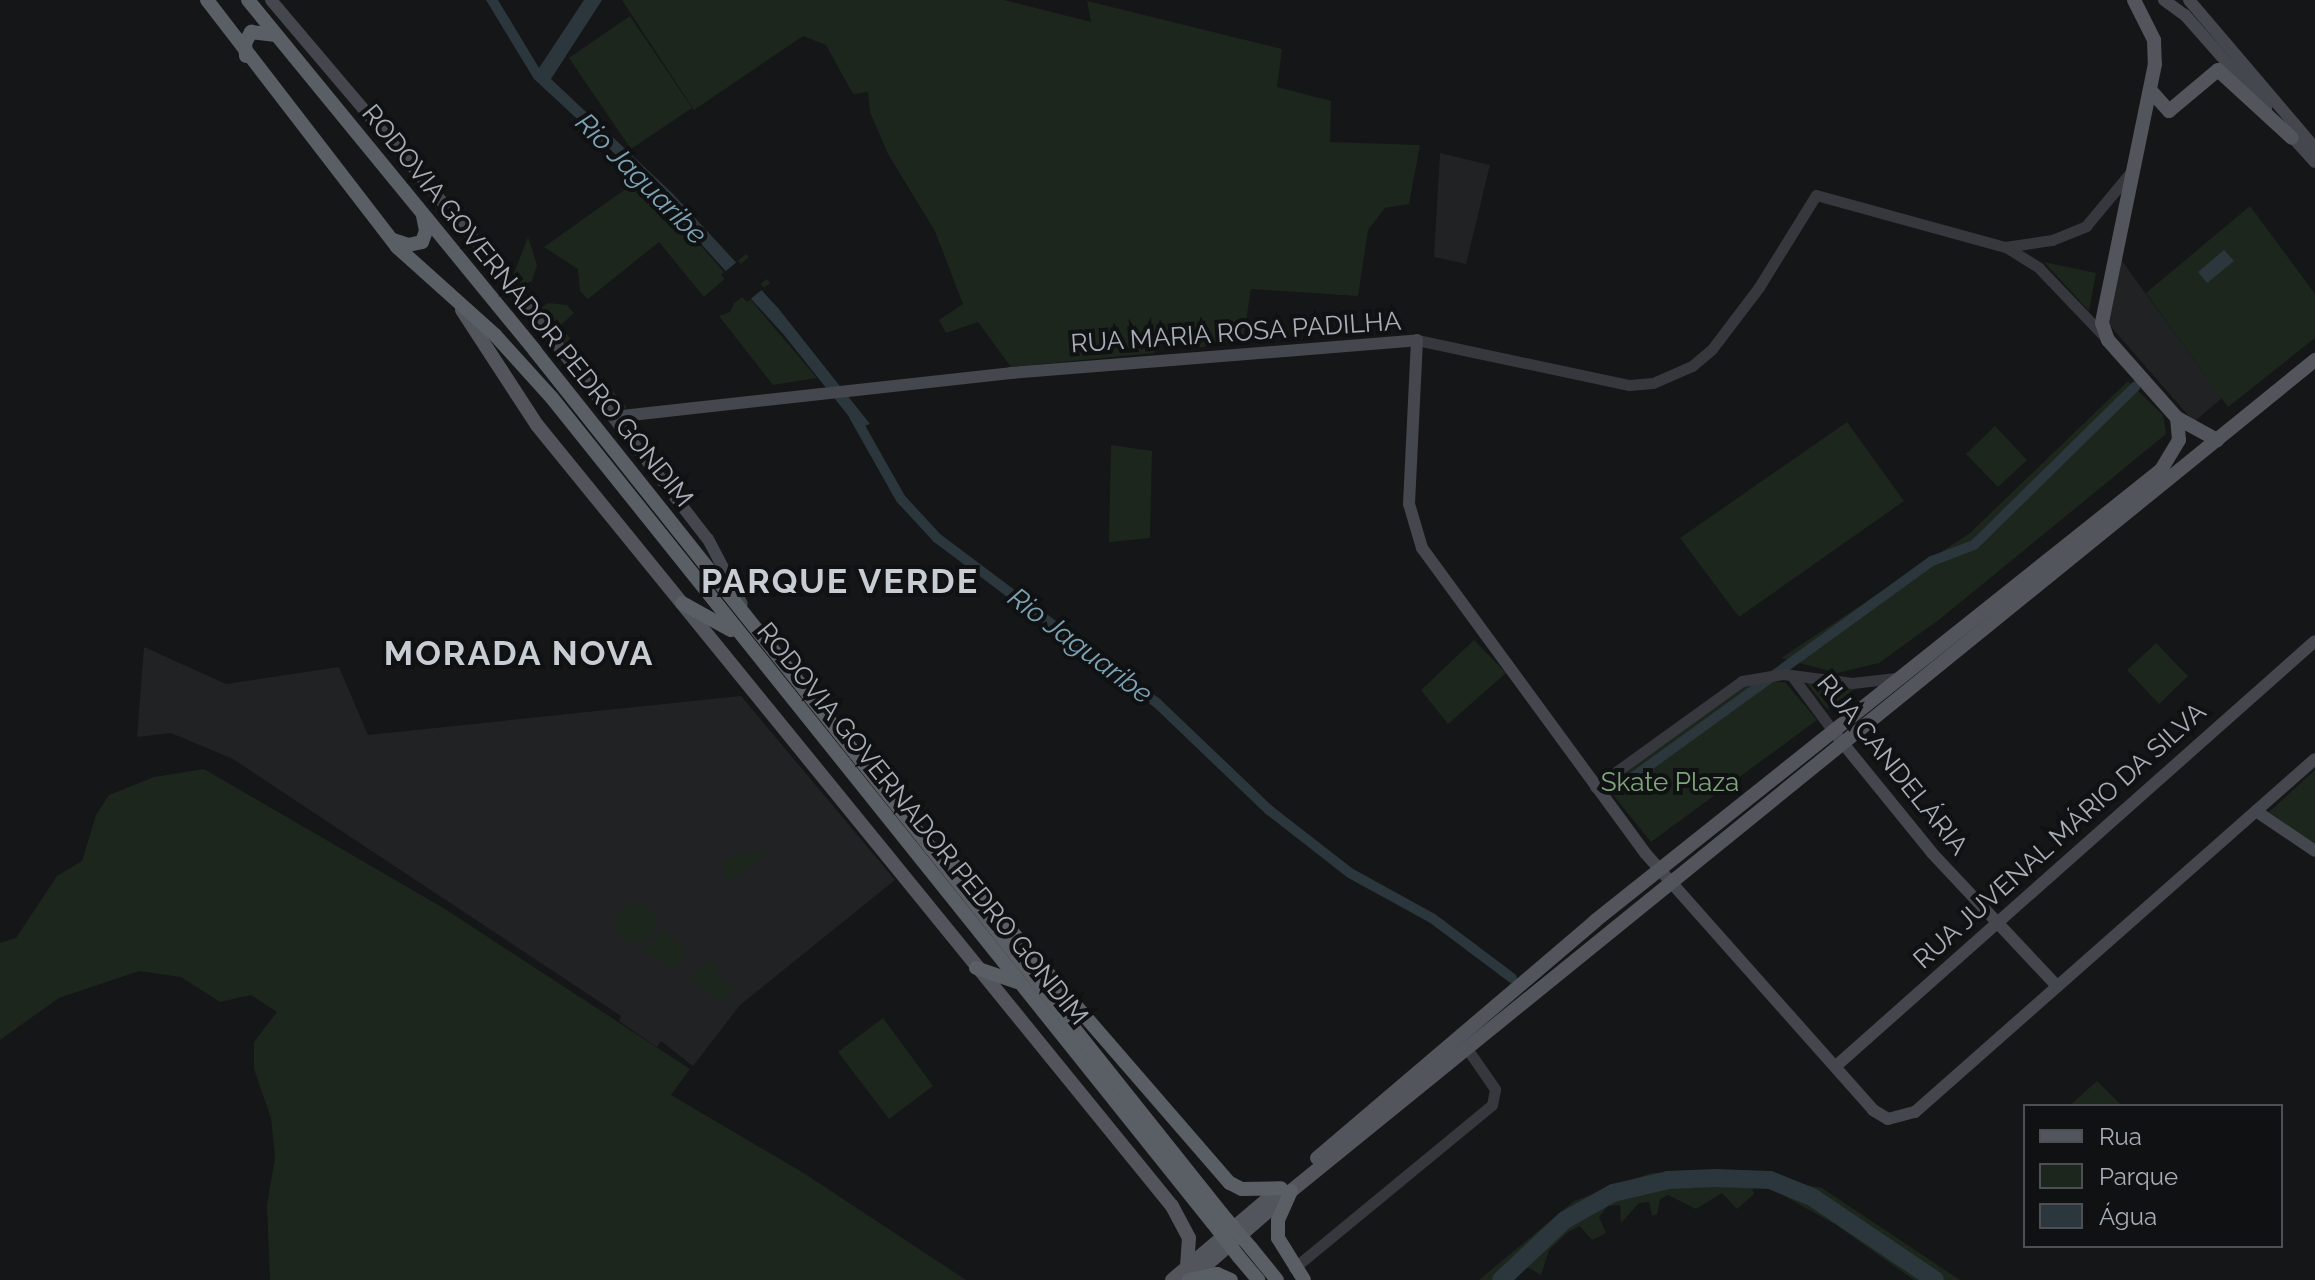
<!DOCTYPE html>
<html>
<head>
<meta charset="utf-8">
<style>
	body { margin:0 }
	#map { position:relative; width:2315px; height:1280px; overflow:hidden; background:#151617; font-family:Raleway,sans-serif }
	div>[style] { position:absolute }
	.built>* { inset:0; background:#212224 }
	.green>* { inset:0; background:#1d261d }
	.round { border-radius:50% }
	.water>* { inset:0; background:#2b373c }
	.pier>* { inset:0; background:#151617 }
	.canal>* { height:10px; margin:-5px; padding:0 5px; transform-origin:5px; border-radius:5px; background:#2b373c }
	.river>* { height:18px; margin:-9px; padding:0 9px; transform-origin:9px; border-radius:9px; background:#2b373c }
	.tertiary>* { height:11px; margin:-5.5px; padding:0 5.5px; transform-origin:5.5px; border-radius:5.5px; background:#36383d }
	.secondary>* { height:12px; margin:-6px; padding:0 6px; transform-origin:6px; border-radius:6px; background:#44474d }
	.primary>* { height:14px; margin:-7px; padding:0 7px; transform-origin:7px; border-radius:7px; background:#52555c }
	.trunk>* { height:14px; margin:-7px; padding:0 7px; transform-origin:7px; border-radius:7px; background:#5a5e65 }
	.trunk-bridge>* { height:14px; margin:-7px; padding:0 7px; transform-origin:7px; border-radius:7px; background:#5a5e65 }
	span { translate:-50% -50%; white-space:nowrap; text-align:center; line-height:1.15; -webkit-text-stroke:8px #101112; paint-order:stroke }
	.street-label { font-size:26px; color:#a7aeb8 }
	.park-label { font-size:26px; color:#80a47d }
	.water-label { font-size:28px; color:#7ca2b4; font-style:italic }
	.district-label { font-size:34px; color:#c8cdd4; font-weight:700; letter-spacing:2px }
	.legend { position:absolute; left:2023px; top:1104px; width:260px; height:144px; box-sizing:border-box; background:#101112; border:2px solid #4c5054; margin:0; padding:10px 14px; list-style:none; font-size:24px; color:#a7aeb8 }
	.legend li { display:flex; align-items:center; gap:16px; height:40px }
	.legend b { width:40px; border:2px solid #4c5054 }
</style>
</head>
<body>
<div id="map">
	<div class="built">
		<div style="clip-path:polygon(1440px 153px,1490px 165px,1466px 264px,1434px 257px)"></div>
		<div style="clip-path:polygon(2119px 257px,2222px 398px,2194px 422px,2106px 321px)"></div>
		<div style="clip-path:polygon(144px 647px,226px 684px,339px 667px,368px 735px,741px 696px,895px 880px,740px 1005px,693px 1066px,661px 1041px,657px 1047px,619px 1021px,621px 1016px,233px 759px,171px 733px,137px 737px)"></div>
	</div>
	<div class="green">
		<div style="clip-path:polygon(622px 0,1004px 0,1091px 22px,1087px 1px,1282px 49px,1277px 87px,1331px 101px,1330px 142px,1420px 145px,1409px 204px,1385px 208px,1368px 230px,1358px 296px,1251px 289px,1243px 340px,1192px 349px,1175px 330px,1154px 353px,1011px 367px,978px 322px,946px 333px,939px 320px,963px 304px,935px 231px,888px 154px,870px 112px,868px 92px,853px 94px,826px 45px,803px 36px,694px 110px)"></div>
		<div style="clip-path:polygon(630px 16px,692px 108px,631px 149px,569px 58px)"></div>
		<div style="clip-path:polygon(641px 178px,724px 272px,746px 254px,749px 257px,704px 297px,659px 242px,588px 299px,580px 291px,578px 269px,544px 247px)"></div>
		<div style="clip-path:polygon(2250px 206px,2315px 294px,2315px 338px,2228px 407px,2146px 293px)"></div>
		<div style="clip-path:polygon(528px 237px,537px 265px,528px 292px,513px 276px)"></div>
		<div style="clip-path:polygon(2044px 262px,2096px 273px,2089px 311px)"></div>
		<div style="clip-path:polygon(767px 279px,770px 283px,750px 299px,817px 378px,773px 385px,719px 316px,730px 312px,734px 303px)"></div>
		<div style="clip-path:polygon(548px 303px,567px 305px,574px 313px,560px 326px,627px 408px,618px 411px,560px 340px,539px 309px)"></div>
		<div style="clip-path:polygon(2128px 381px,2163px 415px,2166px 434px,1940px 619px,1879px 663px,1837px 673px,1781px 658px,1970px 533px)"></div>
		<div style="clip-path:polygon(1847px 422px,1904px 501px,1739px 617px,1680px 538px)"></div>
		<div style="clip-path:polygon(1995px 426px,2027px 460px,1998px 487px,1966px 454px)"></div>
		<div style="clip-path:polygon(1111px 445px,1152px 451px,1150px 538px,1109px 542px)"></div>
		<div style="clip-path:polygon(1474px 640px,1506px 673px,1448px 724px,1421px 690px)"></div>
		<div style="clip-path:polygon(2156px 643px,2188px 676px,2159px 704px,2127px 670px)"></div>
		<div style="clip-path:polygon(1745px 682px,1785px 682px,1817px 720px,1651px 842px,1614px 796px,1627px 768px)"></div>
		<div style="clip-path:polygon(1806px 682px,1855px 689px,1827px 709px)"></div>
		<div style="clip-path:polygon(204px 769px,445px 909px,690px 1069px,671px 1095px,802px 1172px,966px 1280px,270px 1280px,267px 1205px,275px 1158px,271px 1118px,254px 1069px,254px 1042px,277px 1012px,251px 995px,220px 1002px,181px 977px,139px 971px,59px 998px,0 1040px,0 943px,16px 938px,57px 876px,82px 861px,96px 815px,109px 795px,154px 777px)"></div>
		<div style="clip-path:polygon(2315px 770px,2315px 845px,2269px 812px)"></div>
		<div style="clip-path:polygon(766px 848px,762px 857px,728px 883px,722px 861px)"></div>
		<div class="round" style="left:616px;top:903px;width:40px;height:40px"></div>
		<div style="clip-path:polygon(662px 930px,686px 949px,675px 969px,642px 949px,652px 945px)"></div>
		<div style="clip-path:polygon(707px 961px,717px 965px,716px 974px,734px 989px,722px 1003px,689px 980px)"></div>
		<div style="clip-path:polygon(883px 1018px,933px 1086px,889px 1119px,838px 1052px)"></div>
		<div style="clip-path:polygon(2097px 1081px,2122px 1106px,2069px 1106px)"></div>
		<div style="clip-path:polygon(1726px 1170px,1822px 1188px,1960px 1280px,1914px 1280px,1836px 1225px,1768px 1187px,1751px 1184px,1754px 1194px,1737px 1209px,1722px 1193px,1696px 1209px,1668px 1195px,1660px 1199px,1657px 1214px,1652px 1216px,1649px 1202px,1639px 1203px,1621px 1223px,1620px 1205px,1608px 1206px,1599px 1217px,1606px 1233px,1592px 1240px,1580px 1226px,1568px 1232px,1549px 1250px,1541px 1275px,1527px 1267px,1513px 1280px,1479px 1280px,1574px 1201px,1651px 1173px)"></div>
	</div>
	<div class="water">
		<div style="clip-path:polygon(486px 0,498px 0,539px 68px,584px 0,602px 0,551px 79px,672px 193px,778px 308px,870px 424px,858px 428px,784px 335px,641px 178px,534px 79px)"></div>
		<div style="clip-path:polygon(2224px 250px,2234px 261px,2207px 283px,2198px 272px)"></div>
	</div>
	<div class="pier">
		<div style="clip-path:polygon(738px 261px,764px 288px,747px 302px,721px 275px)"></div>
	</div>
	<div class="canal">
		<div style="left:854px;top:416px;width:95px;rotate:60.5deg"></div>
		<div style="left:901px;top:499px;width:53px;rotate:47.3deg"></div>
		<div style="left:937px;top:538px;width:275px;rotate:36.9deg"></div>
		<div style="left:1157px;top:703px;width:155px;rotate:43.7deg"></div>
		<div style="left:1269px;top:810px;width:103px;rotate:37.9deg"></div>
		<div style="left:1350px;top:873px;width:94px;rotate:28.8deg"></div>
		<div style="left:1432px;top:918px;width:100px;rotate:36.9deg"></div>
		<div style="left:1625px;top:783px;width:379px;rotate:-35.9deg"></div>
		<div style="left:1932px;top:561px;width:45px;rotate:-20.9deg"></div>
		<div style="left:1974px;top:545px;width:226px;rotate:-44.5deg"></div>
	</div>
	<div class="river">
		<div style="left:1501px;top:1280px;width:88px;rotate:-43.2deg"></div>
		<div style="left:1565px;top:1220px;width:55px;rotate:-29.4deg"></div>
		<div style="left:1613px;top:1193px;width:57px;rotate:-13.3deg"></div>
		<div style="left:1668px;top:1180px;width:47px;rotate:-2.4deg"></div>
		<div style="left:1715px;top:1178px;width:55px;rotate:2.1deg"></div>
		<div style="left:1770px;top:1180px;width:45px;rotate:22deg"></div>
		<div style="left:1812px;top:1197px;width:148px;rotate:34deg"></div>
	</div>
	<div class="tertiary">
		<div style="left:2006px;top:247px;width:39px;rotate:32deg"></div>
		<div style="left:2039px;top:268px;width:95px;rotate:46.3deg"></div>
		<div style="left:1417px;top:340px;width:217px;rotate:12deg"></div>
		<div style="left:1629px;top:385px;width:24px;rotate:-5deg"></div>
		<div style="left:1653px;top:383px;width:43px;rotate:-23.6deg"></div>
		<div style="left:1692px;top:366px;width:26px;rotate:-40deg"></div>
		<div style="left:1712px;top:349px;width:78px;rotate:-52.8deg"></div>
		<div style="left:1759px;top:287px;width:108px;rotate:-58.2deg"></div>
		<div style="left:1816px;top:195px;width:196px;rotate:15.4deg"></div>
		<div style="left:2005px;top:247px;width:48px;rotate:-8.5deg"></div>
		<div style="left:2052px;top:240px;width:37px;rotate:-22deg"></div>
		<div style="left:2086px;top:226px;width:69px;rotate:-50.3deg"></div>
		<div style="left:1792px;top:676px;width:69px;rotate:53.3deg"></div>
		<div style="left:1595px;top:787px;width:181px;rotate:-35.8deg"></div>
		<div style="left:1742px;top:681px;width:42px;rotate:-9.7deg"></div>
		<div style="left:1783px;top:674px;width:70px;rotate:7.4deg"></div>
		<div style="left:1852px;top:683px;width:44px;rotate:-6.5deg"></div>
		<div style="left:1294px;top:1268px;width:256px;rotate:-39.5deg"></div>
		<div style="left:1492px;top:1105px;width:16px;rotate:-79deg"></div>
		<div style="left:1495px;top:1089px;width:47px;rotate:-124.7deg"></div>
	</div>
	<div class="secondary">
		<div style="left:271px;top:0;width:331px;rotate:49.7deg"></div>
		<div style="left:485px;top:252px;width:363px;rotate:52.2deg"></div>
		<div style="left:708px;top:539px;width:73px;rotate:62.4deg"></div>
		<div style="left:2164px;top:0;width:26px;rotate:36deg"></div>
		<div style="left:2185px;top:15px;width:123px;rotate:48.6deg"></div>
		<div style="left:2189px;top:0;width:194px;rotate:49.6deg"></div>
		<div style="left:2286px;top:130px;width:43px;rotate:47.8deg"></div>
		<div style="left:613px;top:417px;width:400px;rotate:-6.3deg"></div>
		<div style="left:1011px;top:373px;width:407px;rotate:-4.6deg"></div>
		<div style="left:1417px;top:340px;width:164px;rotate:92.8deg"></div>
		<div style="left:1409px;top:504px;width:46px;rotate:73.5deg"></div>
		<div style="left:1422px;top:548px;width:379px;rotate:53.8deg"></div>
		<div style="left:1646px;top:854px;width:342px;rotate:48.4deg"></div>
		<div style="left:1873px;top:1110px;width:17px;rotate:31deg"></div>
		<div style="left:1888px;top:1119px;width:28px;rotate:-15deg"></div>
		<div style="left:1915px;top:1112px;width:533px;rotate:-41.43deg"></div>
		<div style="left:1833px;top:731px;width:157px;rotate:50.9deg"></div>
		<div style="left:1932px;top:853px;width:183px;rotate:46.8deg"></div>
		<div style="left:2256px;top:811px;width:71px;rotate:34.1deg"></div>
		<div style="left:1836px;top:1066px;width:640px;rotate:-41.58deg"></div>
	</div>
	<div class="primary">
		<div style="left:2134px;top:0;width:45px;rotate:63.4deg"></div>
		<div style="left:2154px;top:40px;width:24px;rotate:88deg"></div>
		<div style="left:2155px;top:64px;width:264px;rotate:101.6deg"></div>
		<div style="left:2102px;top:323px;width:18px;rotate:71deg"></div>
		<div style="left:2108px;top:340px;width:104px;rotate:48.5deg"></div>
		<div style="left:2177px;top:418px;width:46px;rotate:28.8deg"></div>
		<div style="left:2151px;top:91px;width:27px;rotate:48deg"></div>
		<div style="left:2169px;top:111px;width:64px;rotate:-39.9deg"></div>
		<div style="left:2218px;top:70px;width:100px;rotate:42.6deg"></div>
		<div style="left:462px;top:310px;width:137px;rotate:56.9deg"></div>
		<div style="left:537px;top:425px;width:1007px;rotate:50.89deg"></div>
		<div style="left:1172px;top:1206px;width:36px;rotate:62deg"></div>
		<div style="left:1189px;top:1238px;width:27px;rotate:94deg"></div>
		<div style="left:1317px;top:1158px;width:365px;rotate:-40.4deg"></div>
		<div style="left:1595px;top:921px;width:724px;rotate:-38.55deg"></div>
		<div style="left:2161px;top:470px;width:35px;rotate:-59deg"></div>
		<div style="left:2179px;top:440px;width:22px;rotate:-95deg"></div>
		<div style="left:1172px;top:1280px;width:136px;rotate:-40.2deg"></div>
		<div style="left:1189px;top:1280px;width:135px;rotate:-41.1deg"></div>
		<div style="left:1291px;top:1191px;width:1319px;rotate:-39.06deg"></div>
	</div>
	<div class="trunk">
		<div style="left:207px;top:0;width:312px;rotate:52.4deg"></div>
		<div style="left:397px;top:247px;width:132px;rotate:41.9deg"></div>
		<div style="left:495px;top:335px;width:85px;rotate:47.9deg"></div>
		<div style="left:552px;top:398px;width:1056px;rotate:51.31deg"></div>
		<div style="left:248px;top:0;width:453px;rotate:50.7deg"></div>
		<div style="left:535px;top:351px;width:1103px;rotate:51.48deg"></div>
		<div style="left:246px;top:56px;width:13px;rotate:-94deg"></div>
		<div style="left:245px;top:43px;width:13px;rotate:-61deg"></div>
		<div style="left:251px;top:32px;width:25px;rotate:7deg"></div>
		<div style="left:393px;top:240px;width:16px;rotate:18deg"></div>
		<div style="left:408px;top:245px;width:14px;rotate:-12deg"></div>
		<div style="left:422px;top:242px;width:12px;rotate:-70deg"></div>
		<div style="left:426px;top:231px;width:16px;rotate:-101deg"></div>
		<div style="left:682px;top:603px;width:56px;rotate:28.9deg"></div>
		<div style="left:948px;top:858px;width:430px;rotate:49.1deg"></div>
		<div style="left:1230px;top:1183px;width:13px;rotate:27deg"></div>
		<div style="left:1242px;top:1189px;width:39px;rotate:-1deg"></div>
		<div style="left:976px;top:968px;width:43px;rotate:18.9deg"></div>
		<div style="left:1291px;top:1191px;width:32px;rotate:114deg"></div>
		<div style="left:1278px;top:1220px;width:18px;rotate:90deg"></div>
		<div style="left:1278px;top:1238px;width:49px;rotate:58.2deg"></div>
		<div style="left:1251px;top:1248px;width:41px;rotate:50.9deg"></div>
		<div style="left:1239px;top:1257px;width:30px;rotate:50deg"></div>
		<div style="left:1189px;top:1280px;width:29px;rotate:-12deg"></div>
		<div style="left:1217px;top:1274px;width:15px;rotate:23deg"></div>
	</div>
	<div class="trunk-bridge">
		<div style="left:1222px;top:1214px;width:45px;rotate:49.5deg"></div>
		<div style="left:1212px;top:1222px;width:44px;rotate:52.4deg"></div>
	</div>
	<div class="street-label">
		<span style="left:527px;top:306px;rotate:51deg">RODOVIA GOVERNADOR PEDRO GONDIM</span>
		<span style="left:1236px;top:333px;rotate:-4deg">RUA MARIA ROSA PADILHA</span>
		<span style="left:1892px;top:765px;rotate:51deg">RUA CANDELÁRIA</span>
		<span style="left:922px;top:824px;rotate:51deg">RODOVIA GOVERNADOR PEDRO GONDIM</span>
		<span style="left:2060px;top:836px;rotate:-42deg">RUA JUVENAL MÁRIO DA SILVA</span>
	</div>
	<div class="park-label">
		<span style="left:1670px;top:783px">Skate Plaza</span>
	</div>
	<div class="water-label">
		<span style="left:641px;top:179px;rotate:45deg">Rio Jaguaribe</span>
		<span style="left:1080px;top:646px;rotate:37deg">Rio Jaguaribe</span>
	</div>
	<div class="district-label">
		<span style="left:840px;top:582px">PARQUE VERDE</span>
		<span style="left:519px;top:654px">MORADA NOVA</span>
	</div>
	<ul class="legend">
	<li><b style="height:10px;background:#52555c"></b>Rua</li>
	<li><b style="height:22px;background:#1d261d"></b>Parque</li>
	<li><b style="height:22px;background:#2b373c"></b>Água</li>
	</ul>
</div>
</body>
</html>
